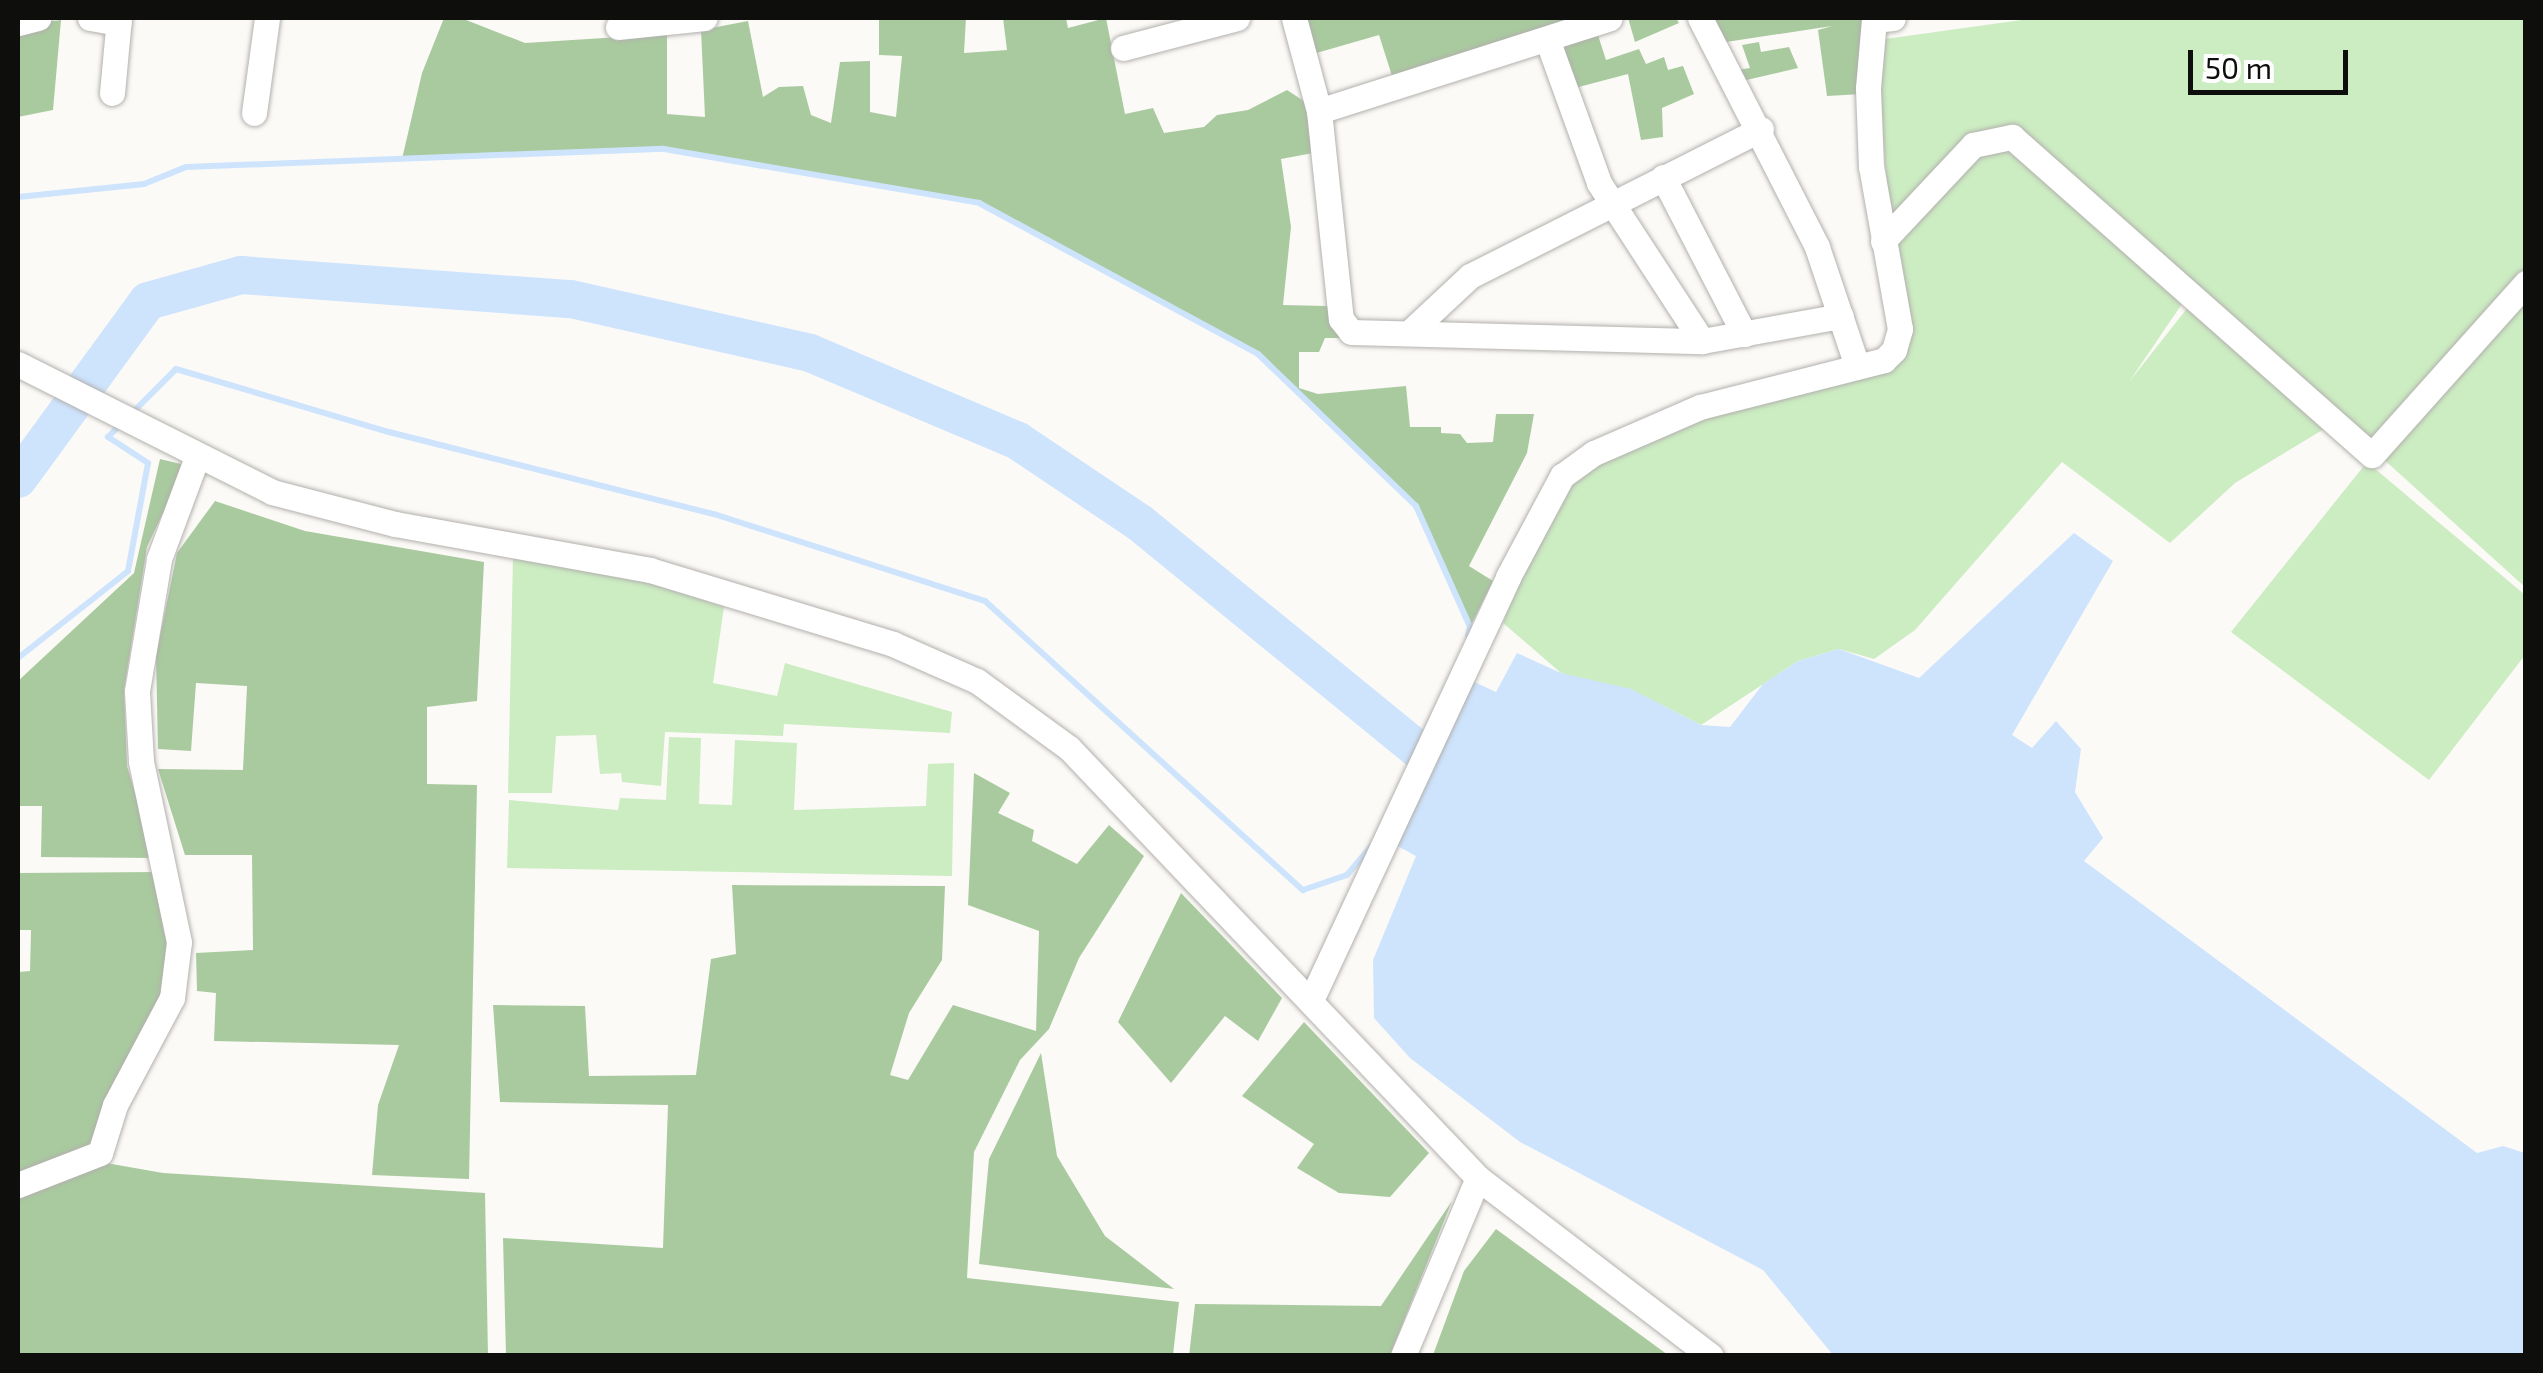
<!DOCTYPE html>
<html>
<head>
<meta charset="utf-8">
<style>
	body { margin:0 }
	#map { position:relative; width:2543px; height:1373px; overflow:hidden; background:#fcfaf7; font-family:"Exo 2",sans-serif }
	div>[style] { position:absolute }
	.green>* { inset:0; background:#ccecc2 }
	.forest>* { inset:0; background:#a9ca9f }
	.water>* { inset:0; background:#cee4fd }
	.stream>* { height:6px; margin:-3px; padding:0 3px; transform-origin:3px; border-radius:3px; background:#cee4fd }
	.river>* { height:38px; margin:-19px; padding:0 19px; transform-origin:19px; border-radius:19px; background:#cee4fd }
	.roads { filter:drop-shadow(0 0 2px #b2b0ad) drop-shadow(0 0 2px #b2b0ad) }
	.minor>* { height:25px; margin:-12.5px; padding:0 12.5px; transform-origin:12.5px; border-radius:12.5px; background:#fff }
	span { translate:-50% -50%; white-space:nowrap; text-align:center; line-height:1.15; -webkit-text-stroke:9px #fff; paint-order:stroke }
	.frame { position:absolute; inset:0; border:20px solid #0e0e0d; pointer-events:none }
	.scale { position:absolute; left:2188px; top:50px; width:160px; height:45px; box-sizing:border-box; border:5px solid #0e0e0d; border-top:0; padding-left:12px; font-size:30px; line-height:35px; white-space:nowrap; color:#0e0e0d; -webkit-text-stroke:8px #fff; paint-order:stroke }
</style>
</head>
<body>
<div id="map">
	<div class="green">
		<div style="clip-path:polygon(2035px 18px,2525px 18px,2525px 274px,2370px 446px,2011px 130px,1891px 226px,1878px 82px,1885px 39px)"></div>
		<div style="clip-path:polygon(2012px 137px,2190px 292px,2129px 382px,2196px 297px,2324px 429px,2235px 483px,2170px 543px,2062px 462px,1915px 630px,1874px 659px,1839px 649px,1798px 661px,1701px 725px,1660px 704px,1561px 673px,1503px 623px,1562px 476px,1700px 407px,1894px 350px,1883px 241px,1973px 145px)"></div>
		<div style="clip-path:polygon(2525px 292px,2525px 587px,2380px 456px)"></div>
		<div style="clip-path:polygon(2367px 462px,2525px 595px,2525px 655px,2429px 780px,2231px 632px)"></div>
		<div style="clip-path:polygon(513px 556px,657px 585px,724px 607px,713px 683px,777px 696px,785px 663px,952px 712px,950px 733px,784px 724px,783px 736px,665px 732px,661px 786px,622px 782px,621px 773px,600px 774px,596px 735px,556px 736px,552px 793px,508px 793px)"></div>
		<div style="clip-path:polygon(669px 737px,701px 738px,699px 804px,732px 805px,735px 740px,797px 743px,794px 810px,926px 806px,928px 764px,954px 763px,952px 876px,507px 868px,509px 800px,618px 810px,620px 798px,666px 800px)"></div>
	</div>
	<div class="forest">
		<div style="clip-path:polygon(444px 18px,461px 18px,525px 43px,667px 34px,667px 114px,705px 117px,701px 30px,748px 21px,763px 97px,779px 87px,803px 86px,811px 115px,831px 123px,840px 62px,870px 61px,870px 112px,896px 117px,902px 56px,879px 55px,879px 18px,966px 18px,964px 53px,1007px 50px,1003px 18px,1066px 18px,1068px 28px,1106px 18px,1125px 114px,1153px 108px,1164px 133px,1204px 127px,1217px 115px,1248px 110px,1287px 90px,1319px 111px,1313px 153px,1281px 159px,1291px 227px,1283px 305px,1327px 306px,1351px 338px,1325px 338px,1319px 352px,1299px 352px,1299px 388px,1318px 394px,1406px 386px,1410px 427px,1441px 427px,1441px 433px,1460px 434px,1467px 443px,1493px 442px,1496px 414px,1534px 414px,1527px 453px,1469px 566px,1493px 581px,1470px 627px,1416px 506px,1258px 354px,980px 203px,664px 149px,402px 159px,422px 73px)"></div>
		<div style="clip-path:polygon(1294px 18px,1603px 18px,1393px 79px,1379px 35px,1306px 56px)"></div>
		<div style="clip-path:polygon(1628px 18px,1676px 18px,1679px 23px,1635px 42px)"></div>
		<div style="clip-path:polygon(1702px 18px,1893px 18px,1874px 20px,1862px 94px,1827px 96px,1818px 30px,1832px 26px,1713px 44px)"></div>
		<div style="clip-path:polygon(61px 20px,53px 110px,18px 117px,18px 26px)"></div>
		<div style="clip-path:polygon(1597px 32px,1606px 60px,1639px 49px,1646px 64px,1664px 57px,1668px 70px,1683px 66px,1694px 94px,1662px 108px,1663px 137px,1641px 140px,1628px 74px,1571px 89px,1547px 39px)"></div>
		<div style="clip-path:polygon(1759px 42px,1761px 52px,1789px 47px,1798px 68px,1738px 82px,1731px 71px,1750px 68px,1742px 45px)"></div>
		<div style="clip-path:polygon(160px 459px,185px 465px,147px 547px,124px 690px,127px 766px,154px 858px,41px 857px,42px 806px,18px 806px,18px 681px,134px 573px)"></div>
		<div style="clip-path:polygon(215px 501px,305px 531px,484px 562px,477px 701px,427px 707px,427px 784px,477px 785px,469px 1179px,372px 1175px,378px 1105px,399px 1045px,214px 1041px,216px 993px,197px 991px,196px 953px,253px 950px,252px 855px,185px 855px,158px 769px,243px 770px,247px 686px,196px 683px,191px 751px,158px 749px,156px 656px,177px 553px)"></div>
		<div style="clip-path:polygon(974px 773px,1010px 793px,998px 813px,1034px 830px,1032px 841px,1077px 864px,1109px 825px,1144px 856px,1079px 958px,1049px 1029px,1020px 1060px,974px 1152px,967px 1278px,1179px 1302px,1173px 1355px,506px 1355px,503px 1238px,663px 1248px,668px 1105px,500px 1102px,493px 1005px,585px 1006px,589px 1076px,696px 1075px,711px 959px,736px 954px,732px 885px,945px 886px,942px 960px,909px 1013px,890px 1075px,908px 1080px,953px 1005px,1036px 1031px,1039px 931px,968px 905px)"></div>
		<div style="clip-path:polygon(157px 872px,172px 968px,93px 1147px,18px 1175px,18px 972px,30px 971px,31px 930px,18px 930px,18px 873px)"></div>
		<div style="clip-path:polygon(1181px 893px,1282px 998px,1258px 1041px,1225px 1016px,1171px 1083px,1118px 1022px)"></div>
		<div style="clip-path:polygon(1304px 1022px,1429px 1153px,1390px 1197px,1339px 1193px,1297px 1168px,1314px 1144px,1242px 1096px)"></div>
		<div style="clip-path:polygon(1041px 1053px,1057px 1156px,1105px 1236px,1174px 1289px,979px 1264px,989px 1159px)"></div>
		<div style="clip-path:polygon(89px 1160px,163px 1173px,485px 1193px,488px 1355px,18px 1355px,18px 1191px)"></div>
		<div style="clip-path:polygon(1452px 1201px,1390px 1355px,1189px 1356px,1195px 1304px,1381px 1306px)"></div>
		<div style="clip-path:polygon(1496px 1229px,1668px 1355px,1433px 1355px,1464px 1271px)"></div>
	</div>
	<div class="water">
		<div style="clip-path:polygon(2074px 533px,2113px 561px,2012px 735px,2032px 748px,2056px 721px,2081px 749px,2075px 792px,2103px 838px,2084px 861px,2477px 1153px,2503px 1146px,2525px 1153px,2525px 1355px,1833px 1355px,1763px 1270px,1520px 1142px,1410px 1058px,1374px 1018px,1373px 960px,1416px 856px,1379px 836px,1455px 673px,1496px 692px,1517px 653px,1561px 673px,1631px 689px,1701px 725px,1730px 727px,1763px 684px,1798px 661px,1839px 649px,1919px 678px)"></div>
	</div>
	<div class="stream">
		<div style="left:18px;top:197px;width:127px;rotate:-5.9deg"></div>
		<div style="left:144px;top:184px;width:45px;rotate:-22deg"></div>
		<div style="left:186px;top:167px;width:478px;rotate:-2.2deg"></div>
		<div style="left:664px;top:149px;width:320px;rotate:9.7deg"></div>
		<div style="left:979px;top:203px;width:317px;rotate:28.4deg"></div>
		<div style="left:1258px;top:354px;width:219px;rotate:43.9deg"></div>
		<div style="left:1416px;top:506px;width:133px;rotate:65.9deg"></div>
		<div style="left:1470px;top:627px;width:9px;rotate:103deg"></div>
		<div style="left:132px;top:413px;width:62px;rotate:-45deg"></div>
		<div style="left:176px;top:369px;width:222px;rotate:16.5deg"></div>
		<div style="left:389px;top:432px;width:335px;rotate:14.2deg"></div>
		<div style="left:714px;top:514px;width:285px;rotate:17.8deg"></div>
		<div style="left:985px;top:601px;width:430px;rotate:42.3deg"></div>
		<div style="left:1303px;top:890px;width:46px;rotate:-18.8deg"></div>
		<div style="left:1347px;top:875px;width:38px;rotate:-50deg"></div>
		<div style="left:18px;top:658px;width:140px;rotate:-38.3deg"></div>
		<div style="left:128px;top:571px;width:110px;rotate:-79.5deg"></div>
		<div style="left:148px;top:463px;width:48px;rotate:-147deg"></div>
		<div style="left:108px;top:437px;width:21px;rotate:-45deg"></div>
	</div>
	<div class="river">
		<div style="left:18px;top:479px;width:220px;rotate:-53.9deg"></div>
		<div style="left:148px;top:301px;width:97px;rotate:-15.6deg"></div>
		<div style="left:241px;top:275px;width:331px;rotate:4.2deg"></div>
		<div style="left:571px;top:299px;width:245px;rotate:12.7deg"></div>
		<div style="left:810px;top:353px;width:226px;rotate:22.9deg"></div>
		<div style="left:1018px;top:441px;width:147px;rotate:33.9deg"></div>
		<div style="left:1140px;top:523px;width:407px;rotate:39.2deg"></div>
	</div>
	<div class="roads">
		<div class="minor">
			<div style="left:90px;top:18px;width:29px;rotate:10deg"></div>
			<div style="left:1294px;top:18px;width:96px;rotate:75deg"></div>
			<div style="left:1319px;top:111px;width:209px;rotate:84deg"></div>
			<div style="left:1341px;top:319px;width:16px;rotate:52deg"></div>
			<div style="left:1351px;top:332px;width:351px;rotate:1.5deg"></div>
			<div style="left:1702px;top:341px;width:141px;rotate:-10.2deg"></div>
			<div style="left:1700px;top:18px;width:257px;rotate:62.9deg"></div>
			<div style="left:1817px;top:247px;width:126px;rotate:71.4deg"></div>
			<div style="left:18px;top:23px;width:21px;rotate:-14deg"></div>
			<div style="left:618px;top:27px;width:87px;rotate:-5.9deg"></div>
			<div style="left:1547px;top:39px;width:153px;rotate:70.1deg"></div>
			<div style="left:1599px;top:183px;width:189px;rotate:56.9deg"></div>
			<div style="left:1123px;top:48px;width:118px;rotate:-14.7deg"></div>
			<div style="left:112px;top:93px;width:75px;rotate:-84.7deg"></div>
			<div style="left:1319px;top:111px;width:305px;rotate:-17.7deg"></div>
			<div style="left:254px;top:113px;width:96px;rotate:-82.2deg"></div>
			<div style="left:1663px;top:177px;width:177px;rotate:62.7deg"></div>
			<div style="left:1883px;top:241px;width:132px;rotate:-46.8deg"></div>
			<div style="left:1973px;top:145px;width:40px;rotate:-12deg"></div>
			<div style="left:2012px;top:137px;width:480px;rotate:41.5deg"></div>
			<div style="left:2372px;top:455px;width:231px;rotate:-48.2deg"></div>
			<div style="left:1412px;top:330px;width:79px;rotate:-43deg"></div>
			<div style="left:1470px;top:276px;width:326px;rotate:-26.8deg"></div>
			<div style="left:18px;top:364px;width:284px;rotate:26.7deg"></div>
			<div style="left:272px;top:492px;width:127px;rotate:14.6deg"></div>
			<div style="left:395px;top:524px;width:259px;rotate:10.2deg"></div>
			<div style="left:650px;top:570px;width:254px;rotate:16.9deg"></div>
			<div style="left:893px;top:644px;width:92px;rotate:23.8deg"></div>
			<div style="left:977px;top:681px;width:114px;rotate:36.1deg"></div>
			<div style="left:1069px;top:748px;width:593px;rotate:46.43deg"></div>
			<div style="left:1478px;top:1178px;width:293px;rotate:37.4deg"></div>
			<div style="left:1312px;top:998px;width:464px;rotate:-65deg"></div>
			<div style="left:1508px;top:577px;width:115px;rotate:-61.9deg"></div>
			<div style="left:1562px;top:476px;width:39px;rotate:-36deg"></div>
			<div style="left:1594px;top:453px;width:116px;rotate:-23.5deg"></div>
			<div style="left:1700px;top:407px;width:190px;rotate:-14.3deg"></div>
			<div style="left:1884px;top:360px;width:14px;rotate:-45deg"></div>
			<div style="left:1894px;top:350px;width:22px;rotate:-74deg"></div>
			<div style="left:1900px;top:329px;width:165px;rotate:-100.1deg"></div>
			<div style="left:1871px;top:167px;width:79px;rotate:-92.2deg"></div>
			<div style="left:1868px;top:88px;width:68px;rotate:-85deg"></div>
			<div style="left:1874px;top:20px;width:19px;rotate:-6deg"></div>
			<div style="left:18px;top:1185px;width:88px;rotate:-21.3deg"></div>
			<div style="left:100px;top:1153px;width:50px;rotate:-72.6deg"></div>
			<div style="left:115px;top:1105px;width:121px;rotate:-62deg"></div>
			<div style="left:172px;top:998px;width:56px;rotate:-82.9deg"></div>
			<div style="left:179px;top:942px;width:185px;rotate:-101.9deg"></div>
			<div style="left:141px;top:761px;width:70px;rotate:-93.3deg"></div>
			<div style="left:137px;top:691px;width:134px;rotate:-80.5deg"></div>
			<div style="left:159px;top:559px;width:109px;rotate:-69.6deg"></div>
			<div style="left:1403px;top:1356px;width:193px;rotate:-67.2deg"></div>
		</div>
	</div>
	<div class="frame"></div>
	<div class="scale">50 m</div>
</div>
</body>
</html>
